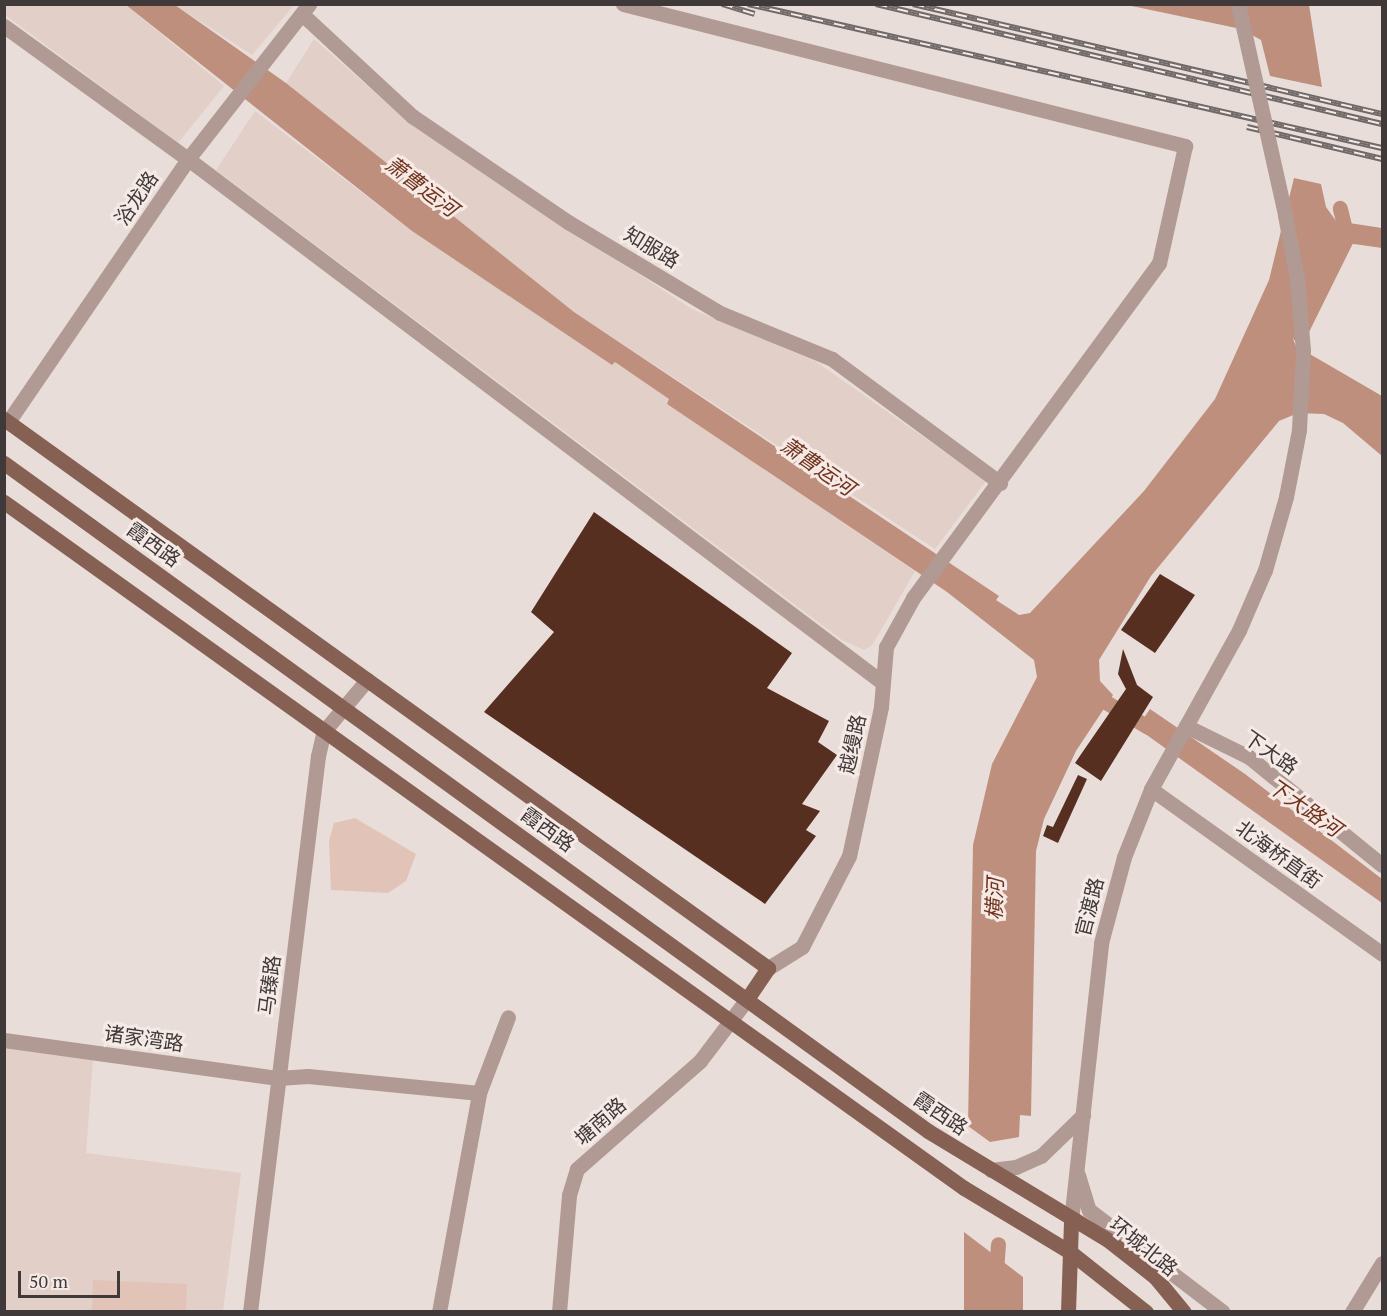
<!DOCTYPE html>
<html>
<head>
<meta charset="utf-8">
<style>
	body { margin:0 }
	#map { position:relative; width:1387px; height:1316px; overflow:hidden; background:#e8ddd9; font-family:"PT Serif","Noto Sans SC",serif }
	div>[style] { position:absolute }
	.built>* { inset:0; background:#e2cfc8 }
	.green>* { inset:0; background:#e2c3b8 }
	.water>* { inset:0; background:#bf8f7e }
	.canal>* { height:15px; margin:-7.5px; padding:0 7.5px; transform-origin:7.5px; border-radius:7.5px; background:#bf8f7e }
	.building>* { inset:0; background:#572f21 }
	.minor>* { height:15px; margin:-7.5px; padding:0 7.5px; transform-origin:7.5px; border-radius:7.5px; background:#b09a93 }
	.major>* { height:15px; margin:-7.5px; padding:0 7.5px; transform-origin:7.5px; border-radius:7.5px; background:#866053 }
	.rail>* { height:6px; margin-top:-3px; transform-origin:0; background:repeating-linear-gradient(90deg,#f5eae6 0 11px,#706968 0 22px); box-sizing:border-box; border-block:2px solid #706968 }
	.minor-bridge>* { height:15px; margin:-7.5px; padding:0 7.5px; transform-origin:7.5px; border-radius:7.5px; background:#b09a93 }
	span { translate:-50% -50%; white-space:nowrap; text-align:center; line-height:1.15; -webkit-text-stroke:6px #f5eae6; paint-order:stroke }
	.street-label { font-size:20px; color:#3f3a39 }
	.water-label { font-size:21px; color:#71331d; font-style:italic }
	.frame { position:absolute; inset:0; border:6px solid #3f3a39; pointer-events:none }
	.scale { position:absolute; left:18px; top:1271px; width:102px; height:27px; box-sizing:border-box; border:3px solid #3f3a39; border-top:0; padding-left:8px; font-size:18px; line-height:21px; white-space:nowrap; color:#3f3a39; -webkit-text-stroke:4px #f5eae6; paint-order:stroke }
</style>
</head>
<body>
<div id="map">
	<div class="built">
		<div style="clip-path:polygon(5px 5px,126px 5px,224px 86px,178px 143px,5px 15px)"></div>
		<div style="clip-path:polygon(175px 5px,294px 5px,252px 55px)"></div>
		<div style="clip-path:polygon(314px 39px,414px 127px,692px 309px,815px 361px,986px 481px,935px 549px,574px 312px,286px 83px)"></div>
		<div style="clip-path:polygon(255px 111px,412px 231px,611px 364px,615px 361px,670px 399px,667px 404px,915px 571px,873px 644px,864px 650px,842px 640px,216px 170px)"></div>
		<div style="clip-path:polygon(5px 1046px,93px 1059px,86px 1153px,241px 1173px,223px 1311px,5px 1312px)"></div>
	</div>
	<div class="green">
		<div style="clip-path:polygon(355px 818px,416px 854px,406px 881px,388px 893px,331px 890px,329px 841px,334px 823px)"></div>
		<div style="clip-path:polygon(93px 1280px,187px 1284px,186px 1311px,92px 1311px)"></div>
	</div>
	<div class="water">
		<div style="clip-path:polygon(126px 5px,175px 5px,286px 83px,574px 312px,999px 596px,996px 600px,1019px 615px,1030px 613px,1144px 491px,1215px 399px,1269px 280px,1294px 178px,1321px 184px,1326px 207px,1336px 221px,1382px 228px,1382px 248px,1340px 242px,1293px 339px,1296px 346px,1382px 396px,1382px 456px,1343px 423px,1324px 414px,1298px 413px,1279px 421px,1151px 576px,1099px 660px,1100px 681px,1113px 695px,1076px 751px,1044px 819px,1036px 851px,1031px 1116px,1020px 1115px,1019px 1137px,990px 1142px,968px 1126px,973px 845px,992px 764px,1037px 677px,1034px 660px,947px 592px,667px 404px,669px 399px,615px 362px,612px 365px,412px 231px)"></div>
		<div style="clip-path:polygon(1127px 5px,1309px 5px,1322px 87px,1270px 76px,1261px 40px,1241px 29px)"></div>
		<div style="clip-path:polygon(1150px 709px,1245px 774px,1382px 879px,1382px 903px,1137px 728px)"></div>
		<div style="clip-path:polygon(964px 1232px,1023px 1277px,1023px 1311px,964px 1311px)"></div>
	</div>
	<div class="canal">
		<div style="left:1299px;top:334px;width:108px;rotate:-63.7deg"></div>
		<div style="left:1347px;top:237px;width:30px;rotate:-104deg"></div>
		<div style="left:1092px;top:694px;width:65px;rotate:30.5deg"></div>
		<div style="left:993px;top:1312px;width:68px;rotate:-85.8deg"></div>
	</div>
	<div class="building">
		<div style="clip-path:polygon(594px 512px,792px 653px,767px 688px,829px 721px,818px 742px,837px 755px,802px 804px,820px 811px,806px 830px,816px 836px,765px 904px,484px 712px,554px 632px,531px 612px)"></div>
		<div style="clip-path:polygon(1160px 574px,1195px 595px,1155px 653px,1121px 630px)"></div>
		<div style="clip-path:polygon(1123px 649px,1137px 685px,1153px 697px,1101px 781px,1075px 763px,1126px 689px,1118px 674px)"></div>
		<div style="clip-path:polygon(1078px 775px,1087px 779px,1058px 843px,1043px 836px,1047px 825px,1053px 827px)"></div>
	</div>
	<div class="minor">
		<div style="left:623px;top:4px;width:580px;rotate:14.18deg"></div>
		<div style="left:1185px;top:146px;width:120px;rotate:102.5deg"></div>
		<div style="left:1159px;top:263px;width:416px;rotate:126.3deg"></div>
		<div style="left:913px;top:598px;width:56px;rotate:118.9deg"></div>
		<div style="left:886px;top:647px;width:60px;rotate:94.8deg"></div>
		<div style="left:881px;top:707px;width:152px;rotate:102.1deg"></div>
		<div style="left:849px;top:856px;width:102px;rotate:117.3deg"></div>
		<div style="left:802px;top:947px;width:40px;rotate:148deg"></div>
		<div style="left:303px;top:15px;width:149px;rotate:42.8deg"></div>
		<div style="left:412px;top:116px;width:189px;rotate:34.2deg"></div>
		<div style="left:568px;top:222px;width:177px;rotate:30.9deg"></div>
		<div style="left:720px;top:313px;width:121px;rotate:22.3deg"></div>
		<div style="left:832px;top:359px;width:209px;rotate:36.4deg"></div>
		<div style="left:4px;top:26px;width:227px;rotate:35.9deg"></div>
		<div style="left:188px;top:159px;width:870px;rotate:37.01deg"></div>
		<div style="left:8px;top:422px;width:319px;rotate:-55.6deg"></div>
		<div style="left:188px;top:159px;width:197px;rotate:-52deg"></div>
		<div style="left:1186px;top:726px;width:70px;rotate:26.2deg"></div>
		<div style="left:1249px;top:757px;width:171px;rotate:39.1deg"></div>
		<div style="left:1151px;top:789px;width:284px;rotate:35.5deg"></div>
		<div style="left:4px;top:1040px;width:277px;rotate:7.9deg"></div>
		<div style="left:278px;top:1078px;width:30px;rotate:-4deg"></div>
		<div style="left:308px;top:1076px;width:172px;rotate:5.7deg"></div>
		<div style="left:991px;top:1170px;width:25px;rotate:-7deg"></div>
		<div style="left:1016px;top:1167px;width:27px;rotate:-24deg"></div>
		<div style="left:1041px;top:1156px;width:59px;rotate:-44.3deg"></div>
		<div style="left:1078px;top:1175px;width:37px;rotate:73deg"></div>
		<div style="left:1089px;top:1210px;width:168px;rotate:37.3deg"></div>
		<div style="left:1071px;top:1221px;width:280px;rotate:-83.8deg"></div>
		<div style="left:1101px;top:943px;width:89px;rotate:-75deg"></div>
		<div style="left:1124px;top:857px;width:73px;rotate:-68.3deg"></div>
		<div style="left:1151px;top:789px;width:182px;rotate:-61deg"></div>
		<div style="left:250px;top:1312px;width:560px;rotate:-83.03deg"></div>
		<div style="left:318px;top:756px;width:26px;rotate:-77deg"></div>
		<div style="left:324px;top:731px;width:67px;rotate:-49.9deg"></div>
		<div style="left:439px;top:1312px;width:223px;rotate:-79.6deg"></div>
		<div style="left:479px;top:1093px;width:81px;rotate:-69.1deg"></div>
		<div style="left:559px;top:1312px;width:117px;rotate:-85.1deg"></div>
		<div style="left:569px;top:1195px;width:27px;rotate:-73deg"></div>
		<div style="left:577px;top:1169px;width:164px;rotate:-41.3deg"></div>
		<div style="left:700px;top:1061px;width:78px;rotate:-52.8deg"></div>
		<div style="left:1352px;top:1312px;width:57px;rotate:-58.5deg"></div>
	</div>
	<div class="major">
		<div style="left:4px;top:419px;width:941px;rotate:35.7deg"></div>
		<div style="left:768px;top:968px;width:37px;rotate:124deg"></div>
		<div style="left:4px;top:463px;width:1140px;rotate:35.86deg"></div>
		<div style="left:928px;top:1131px;width:210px;rotate:31.2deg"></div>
		<div style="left:1108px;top:1240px;width:60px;rotate:38.2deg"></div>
		<div style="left:1155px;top:1277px;width:45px;rotate:50.4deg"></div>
		<div style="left:4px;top:502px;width:1180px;rotate:35.55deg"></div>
		<div style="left:964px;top:1188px;width:124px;rotate:31.1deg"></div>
		<div style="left:1070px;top:1252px;width:97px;rotate:38.3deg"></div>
		<div style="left:1068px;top:1312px;width:91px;rotate:-88.1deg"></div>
	</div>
	<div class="rail">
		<div style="left:722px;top:4px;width:34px;rotate:17deg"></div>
		<div style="left:748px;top:4px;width:650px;rotate:12.8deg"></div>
		<div style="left:876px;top:4px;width:520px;rotate:13.34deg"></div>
		<div style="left:913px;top:4px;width:482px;rotate:13.2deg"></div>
		<div style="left:1247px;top:127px;width:139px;rotate:13.3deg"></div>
	</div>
	<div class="minor-bridge">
		<div style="left:1238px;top:4px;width:216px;rotate:77.4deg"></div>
		<div style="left:1285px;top:215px;width:65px;rotate:79.4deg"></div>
		<div style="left:1297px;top:279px;width:71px;rotate:85.2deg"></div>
		<div style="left:1303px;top:350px;width:80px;rotate:92.9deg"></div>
		<div style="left:1299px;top:430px;width:68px;rotate:101deg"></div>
		<div style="left:1286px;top:497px;width:76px;rotate:106deg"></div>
		<div style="left:1265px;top:570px;width:65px;rotate:113.4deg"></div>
	</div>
	<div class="street-label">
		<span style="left:136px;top:198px;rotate:-56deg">浴龙路</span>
		<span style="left:652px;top:247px;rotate:31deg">知服路</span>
		<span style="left:154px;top:544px;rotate:36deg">霞西路</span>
		<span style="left:852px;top:744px;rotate:-78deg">越缦路</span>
		<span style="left:1271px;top:752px;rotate:35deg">下大路</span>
		<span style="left:548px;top:829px;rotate:36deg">霞西路</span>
		<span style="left:1279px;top:854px;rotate:36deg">北海桥直街</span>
		<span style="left:1089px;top:907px;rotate:-76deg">官渡路</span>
		<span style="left:269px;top:985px;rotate:-83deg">马臻路</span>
		<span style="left:144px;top:1038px;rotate:8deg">诸家湾路</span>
		<span style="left:941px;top:1113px;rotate:34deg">霞西路</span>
		<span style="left:600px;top:1121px;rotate:-41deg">塘南路</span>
		<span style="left:1144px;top:1246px;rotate:39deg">环城北路</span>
	</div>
	<div class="water-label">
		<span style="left:422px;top:186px;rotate:37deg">萧曹运河</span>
		<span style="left:818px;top:466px;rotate:35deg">萧曹运河</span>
		<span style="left:1305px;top:807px;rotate:35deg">下大路河</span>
		<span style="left:994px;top:899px;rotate:-88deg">横河</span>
	</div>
	<div class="frame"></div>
	<div class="scale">50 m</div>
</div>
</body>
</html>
